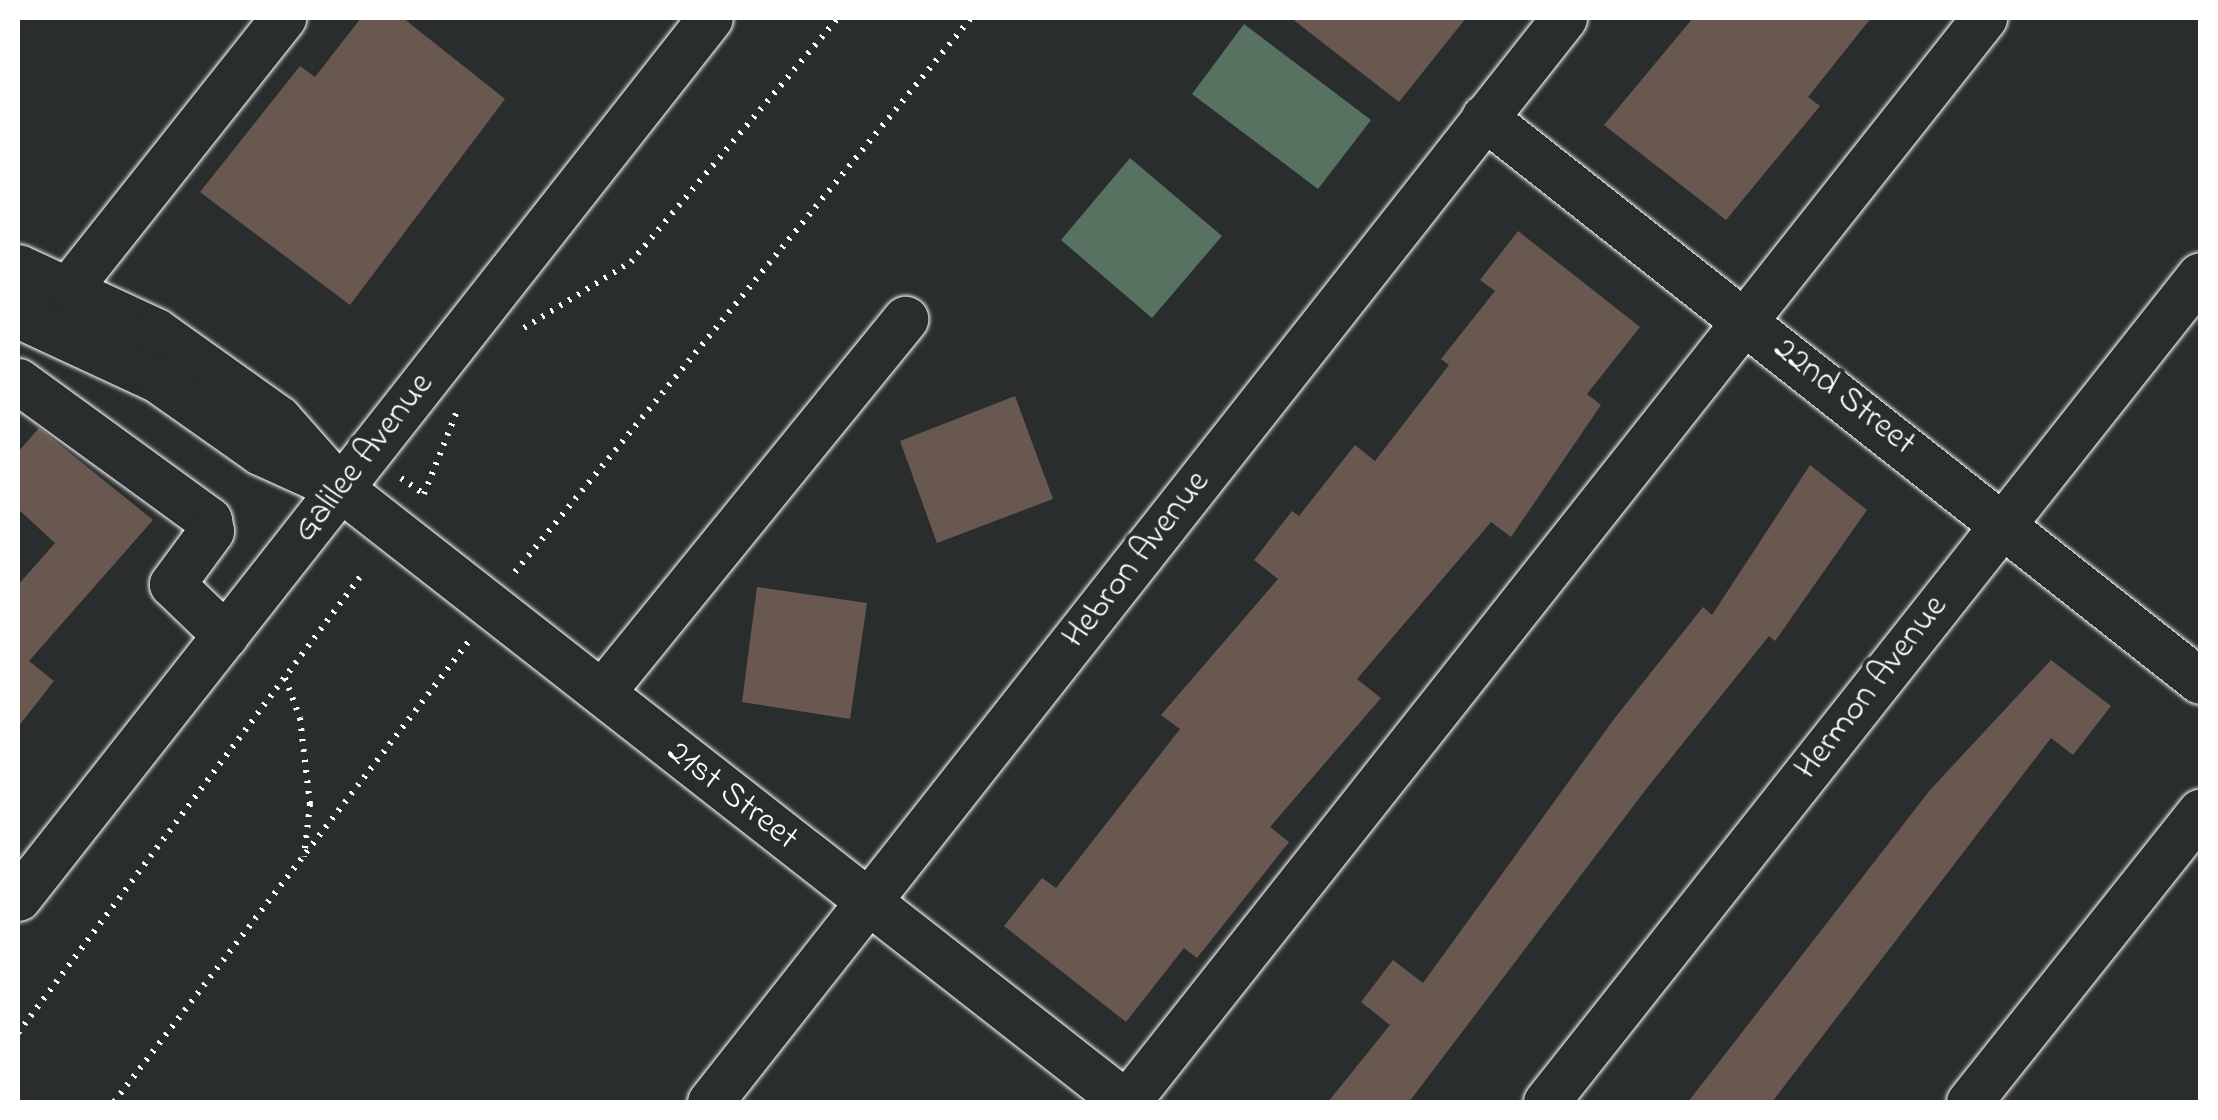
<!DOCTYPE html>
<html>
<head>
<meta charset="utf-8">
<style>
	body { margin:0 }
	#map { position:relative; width:2218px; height:1120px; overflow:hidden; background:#2a2d2e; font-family:"Indie Flower",sans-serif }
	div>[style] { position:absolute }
	.green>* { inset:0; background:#577260 }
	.building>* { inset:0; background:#685850 }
	.path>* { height:6px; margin-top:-3px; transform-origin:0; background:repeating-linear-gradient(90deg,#fff 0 2.5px,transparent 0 10.5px) }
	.roads { filter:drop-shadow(0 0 2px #fff) drop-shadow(0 0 2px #fff) }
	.minor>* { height:45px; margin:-22.5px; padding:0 22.5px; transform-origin:22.5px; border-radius:22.5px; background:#2a2d2e }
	span { translate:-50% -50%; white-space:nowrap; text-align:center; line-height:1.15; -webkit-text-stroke:8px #2a2d2e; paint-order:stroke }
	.street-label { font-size:35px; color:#fff }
	.frame { position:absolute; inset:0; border:20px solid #fff; pointer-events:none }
</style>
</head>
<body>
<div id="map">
	<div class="green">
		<div style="clip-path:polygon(1244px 24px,1371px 120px,1318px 189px,1192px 94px)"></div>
		<div style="clip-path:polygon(1130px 158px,1222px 236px,1152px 318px,1061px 240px)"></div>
	</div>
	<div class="building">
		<div style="clip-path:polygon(361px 18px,403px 18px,505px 99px,350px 305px,200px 192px,300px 66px,315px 77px)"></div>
		<div style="clip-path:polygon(1291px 18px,1466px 18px,1399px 102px)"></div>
		<div style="clip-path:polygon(1693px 18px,1871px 18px,1808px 97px,1820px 106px,1726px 220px,1604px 125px)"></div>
		<div style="clip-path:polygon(1518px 231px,1640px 327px,1587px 394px,1601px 405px,1511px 537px,1491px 522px,1357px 679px,1381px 698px,1270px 827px,1289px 842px,1197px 958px,1184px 948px,1126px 1022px,1004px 926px,1042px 878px,1056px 888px,1180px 729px,1161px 715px,1278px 579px,1254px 560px,1292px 511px,1299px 516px,1355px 445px,1375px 461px,1449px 365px,1441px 359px,1495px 291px,1480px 280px)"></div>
		<div style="clip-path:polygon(1015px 396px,1053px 499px,937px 543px,900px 441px)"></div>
		<div style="clip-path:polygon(39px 428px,153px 520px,29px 661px,54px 681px,18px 727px,18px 585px,55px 543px,18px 509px,18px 452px)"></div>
		<div style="clip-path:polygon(1810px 465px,1867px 510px,1775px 641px,1769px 636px,1647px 788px,1409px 1102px,1328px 1102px,1390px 1025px,1361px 1002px,1393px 960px,1423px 983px,1614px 719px,1703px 607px,1712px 615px)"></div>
		<div style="clip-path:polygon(757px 587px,867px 603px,850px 719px,742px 702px)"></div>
		<div style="clip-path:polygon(2051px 660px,2111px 706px,2073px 755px,2051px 738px,1772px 1102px,1688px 1102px,1930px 790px)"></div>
	</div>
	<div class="path">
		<div style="left:524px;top:328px;width:126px;rotate:-31.7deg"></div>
		<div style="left:631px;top:262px;width:320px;rotate:-49.7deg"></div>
		<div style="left:401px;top:478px;width:28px;rotate:35deg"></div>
		<div style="left:424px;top:494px;width:89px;rotate:-68.3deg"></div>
		<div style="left:515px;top:572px;width:718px;rotate:-50.54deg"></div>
		<div style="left:285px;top:678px;width:43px;rotate:69.4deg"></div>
		<div style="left:300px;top:718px;width:87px;rotate:83.4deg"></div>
		<div style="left:310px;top:804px;width:53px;rotate:96.5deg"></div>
		<div style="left:18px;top:1033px;width:575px;rotate:-53.13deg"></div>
		<div style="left:114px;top:1102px;width:582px;rotate:-52.4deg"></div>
	</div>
	<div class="roads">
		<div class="minor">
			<div style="left:1484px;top:117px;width:911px;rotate:38.23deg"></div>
			<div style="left:18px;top:267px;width:152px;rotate:24.9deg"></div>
			<div style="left:156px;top:331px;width:150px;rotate:35.5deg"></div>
			<div style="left:278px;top:418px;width:94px;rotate:48.5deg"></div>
			<div style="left:340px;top:488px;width:997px;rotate:38.03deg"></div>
			<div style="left:69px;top:288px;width:345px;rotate:-51.6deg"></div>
			<div style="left:18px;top:315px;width:154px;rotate:24.9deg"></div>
			<div style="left:158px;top:380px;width:125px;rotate:35.2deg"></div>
			<div style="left:260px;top:452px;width:70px;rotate:24.4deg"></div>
			<div style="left:18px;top:381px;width:236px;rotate:36deg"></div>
			<div style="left:209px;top:520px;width:11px;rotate:80deg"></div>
			<div style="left:211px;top:531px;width:66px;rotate:126.3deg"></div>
			<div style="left:172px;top:584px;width:74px;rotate:43.9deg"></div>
			<div style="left:602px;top:692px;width:481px;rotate:-50.9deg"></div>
			<div style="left:18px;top:898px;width:1119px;rotate:-51.82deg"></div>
			<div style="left:710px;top:1102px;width:1380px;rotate:-51.77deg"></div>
			<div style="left:1127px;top:1102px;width:1382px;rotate:-51.67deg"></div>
			<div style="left:1546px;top:1102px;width:1054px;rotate:-51.66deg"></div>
			<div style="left:1969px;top:1102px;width:371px;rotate:-51.5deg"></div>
		</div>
	</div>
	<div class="street-label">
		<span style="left:1844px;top:397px;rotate:38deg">22nd Street</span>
		<span style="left:364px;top:458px;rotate:-52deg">Galilee Avenue</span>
		<span style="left:1137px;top:560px;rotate:-52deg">Hebron Avenue</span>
		<span style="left:1872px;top:688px;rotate:-52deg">Hermon Avenue</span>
		<span style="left:732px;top:796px;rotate:38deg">21st Street</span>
	</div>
	<div class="frame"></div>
</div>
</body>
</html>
